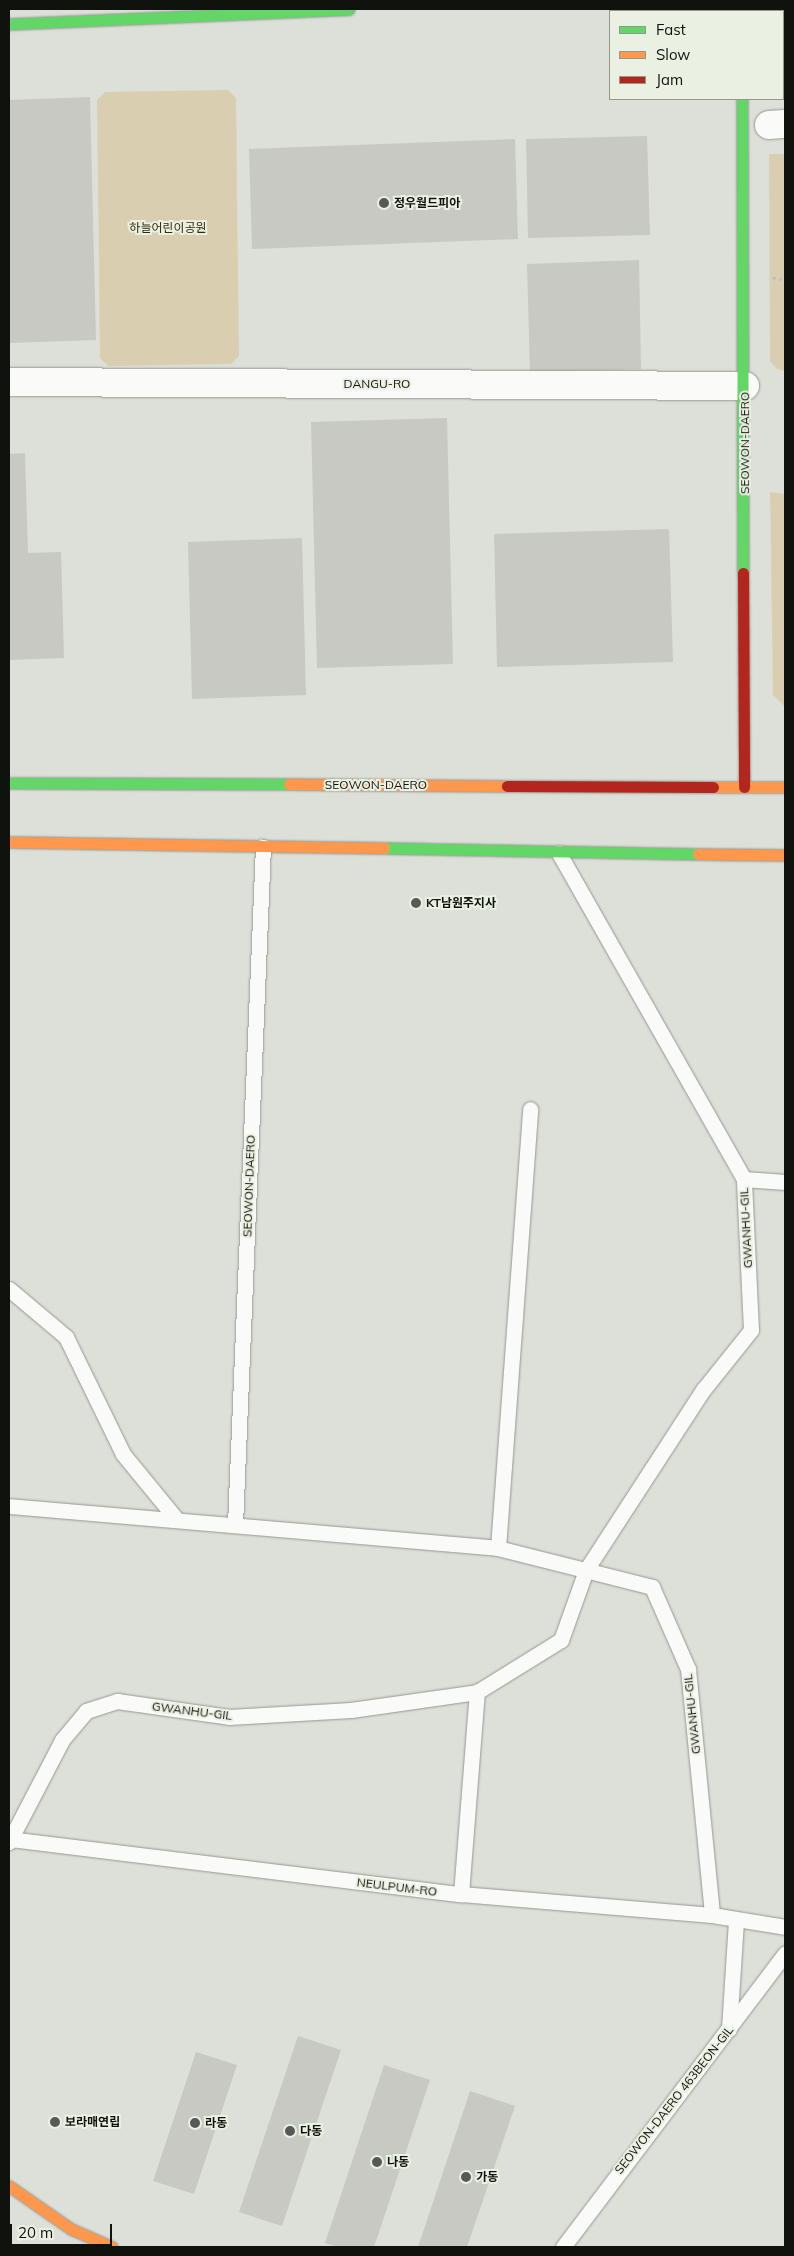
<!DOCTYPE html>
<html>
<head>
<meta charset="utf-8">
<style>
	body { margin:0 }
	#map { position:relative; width:794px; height:2256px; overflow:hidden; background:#dce0d8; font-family:Mulish,"Noto Sans KR",sans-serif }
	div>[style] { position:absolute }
	.green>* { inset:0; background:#d9cfb0 }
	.building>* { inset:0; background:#c7c9c2 }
	.path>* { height:3px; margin-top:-1.5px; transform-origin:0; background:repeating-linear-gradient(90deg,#bfc0be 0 2.5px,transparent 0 6.5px) }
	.roads { filter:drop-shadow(0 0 1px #959892) drop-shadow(0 0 1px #959892) }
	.lane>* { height:15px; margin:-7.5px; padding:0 7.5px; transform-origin:7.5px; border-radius:7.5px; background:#fafaf9 }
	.street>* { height:28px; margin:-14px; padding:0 14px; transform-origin:14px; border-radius:14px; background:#fafaf9 }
	.fast>* { height:11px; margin:-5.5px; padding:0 5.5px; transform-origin:5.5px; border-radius:5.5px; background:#63d668 }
	.slow>* { height:11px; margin:-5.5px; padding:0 5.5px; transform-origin:5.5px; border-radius:5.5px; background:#ff974d }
	.jam>* { height:11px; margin:-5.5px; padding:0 5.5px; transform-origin:5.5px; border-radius:5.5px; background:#b3261e }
	.dots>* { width:14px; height:14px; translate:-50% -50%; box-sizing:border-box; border:2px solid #eaf0e2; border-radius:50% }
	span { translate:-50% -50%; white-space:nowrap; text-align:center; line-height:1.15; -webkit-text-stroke:4px #eaf0e2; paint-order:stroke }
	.poi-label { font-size:12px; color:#10120d; font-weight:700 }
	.left { translate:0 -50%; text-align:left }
	.park-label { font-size:12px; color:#342809 }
	.street-label { font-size:12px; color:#10120d }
	.frame { position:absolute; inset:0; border:10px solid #10120d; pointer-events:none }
	.legend { position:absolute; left:609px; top:10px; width:175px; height:90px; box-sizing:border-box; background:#eaf0e2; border:1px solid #93978d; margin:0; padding:6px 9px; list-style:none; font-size:15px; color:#10120d }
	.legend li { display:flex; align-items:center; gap:10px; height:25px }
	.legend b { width:25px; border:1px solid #93978d }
	.scale { position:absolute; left:10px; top:2224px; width:102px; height:22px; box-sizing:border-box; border:2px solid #10120d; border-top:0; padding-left:6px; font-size:15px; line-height:18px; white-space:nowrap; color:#10120d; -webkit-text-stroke:4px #eaf0e2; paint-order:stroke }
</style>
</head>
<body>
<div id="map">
	<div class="green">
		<div style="clip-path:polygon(228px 90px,236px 98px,239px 356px,231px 364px,108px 366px,100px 358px,97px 100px,105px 92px)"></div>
		<div style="clip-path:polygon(769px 154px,785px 154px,785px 371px,777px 369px,770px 361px)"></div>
		<div style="clip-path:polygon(770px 492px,785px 494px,785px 707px,773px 695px)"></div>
	</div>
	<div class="building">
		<div style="clip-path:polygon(90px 97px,96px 340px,9px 343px,9px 100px)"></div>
		<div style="clip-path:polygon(647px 136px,650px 235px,528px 238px,526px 139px)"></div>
		<div style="clip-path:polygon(515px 139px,518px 239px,252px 249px,249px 149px)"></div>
		<div style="clip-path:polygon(639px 260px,641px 369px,530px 372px,527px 264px)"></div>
		<div style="clip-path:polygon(447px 418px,453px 664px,317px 668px,311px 422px)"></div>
		<div style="clip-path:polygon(25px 453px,28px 553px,61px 552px,64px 658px,9px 660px,9px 454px)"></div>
		<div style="clip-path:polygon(669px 529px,673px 662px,497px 667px,494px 534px)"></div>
		<div style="clip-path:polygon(302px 538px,306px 695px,192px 699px,188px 542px)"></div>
		<div style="clip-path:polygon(298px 2036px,341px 2050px,282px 2226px,239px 2212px)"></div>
		<div style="clip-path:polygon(196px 2052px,237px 2065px,194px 2194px,153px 2181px)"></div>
		<div style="clip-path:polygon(384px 2065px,430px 2080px,374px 2247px,338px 2247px,325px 2243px)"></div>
		<div style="clip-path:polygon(470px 2091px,515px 2106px,467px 2247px,418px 2247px)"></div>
	</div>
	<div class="path">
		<div style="left:773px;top:278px;width:12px;rotate:5deg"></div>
	</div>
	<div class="roads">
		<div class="lane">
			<div style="left:783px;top:44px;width:4px;rotate:-63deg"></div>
			<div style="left:744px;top:1179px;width:41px;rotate:4.2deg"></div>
			<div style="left:9px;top:1289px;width:75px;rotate:40.1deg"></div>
			<div style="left:66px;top:1337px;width:130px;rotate:64deg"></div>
			<div style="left:123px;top:1454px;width:85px;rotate:50.7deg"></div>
			<div style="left:9px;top:1506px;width:491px;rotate:4.9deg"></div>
			<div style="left:498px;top:1548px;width:159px;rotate:14.2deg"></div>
			<div style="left:652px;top:1587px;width:90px;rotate:66.3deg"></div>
			<div style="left:688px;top:1669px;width:247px;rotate:84.4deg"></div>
			<div style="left:235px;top:1525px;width:679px;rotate:-87.64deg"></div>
			<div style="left:498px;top:1548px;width:440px;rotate:-85.8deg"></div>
			<div style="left:10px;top:1839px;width:454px;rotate:7deg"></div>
			<div style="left:461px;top:1894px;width:252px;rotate:4.8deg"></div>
			<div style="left:712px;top:1915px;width:74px;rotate:9.3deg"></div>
			<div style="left:9px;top:1842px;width:115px;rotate:-62.5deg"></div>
			<div style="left:62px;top:1740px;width:38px;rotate:-50deg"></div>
			<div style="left:86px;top:1711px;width:33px;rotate:-18deg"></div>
			<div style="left:117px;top:1701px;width:113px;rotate:8.1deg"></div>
			<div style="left:229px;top:1717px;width:122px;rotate:-3.3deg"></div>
			<div style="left:351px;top:1710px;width:127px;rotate:-8.1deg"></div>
			<div style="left:477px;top:1692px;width:99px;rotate:-31.8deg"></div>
			<div style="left:561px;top:1640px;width:74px;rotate:-70.3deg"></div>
			<div style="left:586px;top:1570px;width:215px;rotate:-57deg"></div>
			<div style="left:703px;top:1390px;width:77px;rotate:-51.3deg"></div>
			<div style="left:751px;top:1330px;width:151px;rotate:-92.7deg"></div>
			<div style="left:744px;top:1179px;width:375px;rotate:-119.6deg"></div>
			<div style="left:461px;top:1894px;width:203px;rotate:-85.5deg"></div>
			<div style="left:729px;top:2029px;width:109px;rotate:-86.3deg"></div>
			<div style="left:563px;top:2247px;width:368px;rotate:-52.9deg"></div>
		</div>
		<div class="street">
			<div style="left:769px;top:125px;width:16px;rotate:-4deg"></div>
			<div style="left:9px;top:382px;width:736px;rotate:0.31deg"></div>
		</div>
		<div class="fast">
			<div style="left:733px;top:9px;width:2px;rotate:63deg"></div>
			<div style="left:9px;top:24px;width:340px;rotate:-2.5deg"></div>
			<div style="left:742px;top:99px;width:474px;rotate:89.9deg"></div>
			<div style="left:9px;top:783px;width:280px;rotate:0.2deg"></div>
			<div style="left:384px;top:848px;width:314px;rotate:1.1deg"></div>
		</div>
		<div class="slow">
			<div style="left:289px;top:784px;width:218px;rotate:0.5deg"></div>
			<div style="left:713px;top:787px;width:72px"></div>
			<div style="left:9px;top:842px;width:375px;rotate:0.9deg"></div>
			<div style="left:698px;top:854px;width:87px;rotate:0.7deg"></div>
			<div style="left:9px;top:2186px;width:75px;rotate:34.7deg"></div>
			<div style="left:71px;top:2229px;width:45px;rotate:23.7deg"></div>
		</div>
		<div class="jam">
			<div style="left:743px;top:573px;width:214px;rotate:89.7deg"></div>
			<div style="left:507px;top:786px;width:206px;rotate:0.3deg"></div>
		</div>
	</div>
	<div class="dots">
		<div style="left:384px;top:203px;background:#575a54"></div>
		<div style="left:416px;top:903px;background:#575a54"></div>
		<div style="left:55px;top:2122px;background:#575a54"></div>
		<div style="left:195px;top:2123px;background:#575a54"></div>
		<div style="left:290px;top:2131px;background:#575a54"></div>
		<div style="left:377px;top:2162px;background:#575a54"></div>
		<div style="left:466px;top:2177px;background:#575a54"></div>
	</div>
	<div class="poi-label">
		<span class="left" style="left:394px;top:203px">정우월드피아</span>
		<span class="left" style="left:426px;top:903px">KT남원주지사</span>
		<span class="left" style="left:65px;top:2122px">보라매연립</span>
		<span class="left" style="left:205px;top:2123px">라동</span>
		<span class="left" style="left:300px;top:2131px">다동</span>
		<span class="left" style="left:387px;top:2162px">나동</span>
		<span class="left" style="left:476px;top:2177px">가동</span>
	</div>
	<div class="park-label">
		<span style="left:168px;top:228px">하늘어린이공원</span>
	</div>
	<div class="street-label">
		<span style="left:377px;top:384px">DANGU-RO</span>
		<span style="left:745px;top:443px;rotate:-90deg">SEOWON-DAERO</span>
		<span style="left:376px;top:785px">SEOWON-DAERO</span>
		<span style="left:249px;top:1186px;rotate:-88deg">SEOWON-DAERO</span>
		<span style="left:746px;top:1228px;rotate:-93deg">GWANHU-GIL</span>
		<span style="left:192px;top:1711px;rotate:7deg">GWANHU-GIL</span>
		<span style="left:692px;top:1714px;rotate:-96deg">GWANHU-GIL</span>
		<span style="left:397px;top:1887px;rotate:7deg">NEULPUM-RO</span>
		<span style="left:674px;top:2100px;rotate:-52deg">SEOWON-DAERO 463BEON-GIL</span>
	</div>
	<div class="frame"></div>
	<ul class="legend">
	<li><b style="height:6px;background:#63d668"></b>Fast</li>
	<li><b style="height:6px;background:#ff974d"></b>Slow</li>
	<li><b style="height:6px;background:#b3261e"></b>Jam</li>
	</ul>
	<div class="scale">20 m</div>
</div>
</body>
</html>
